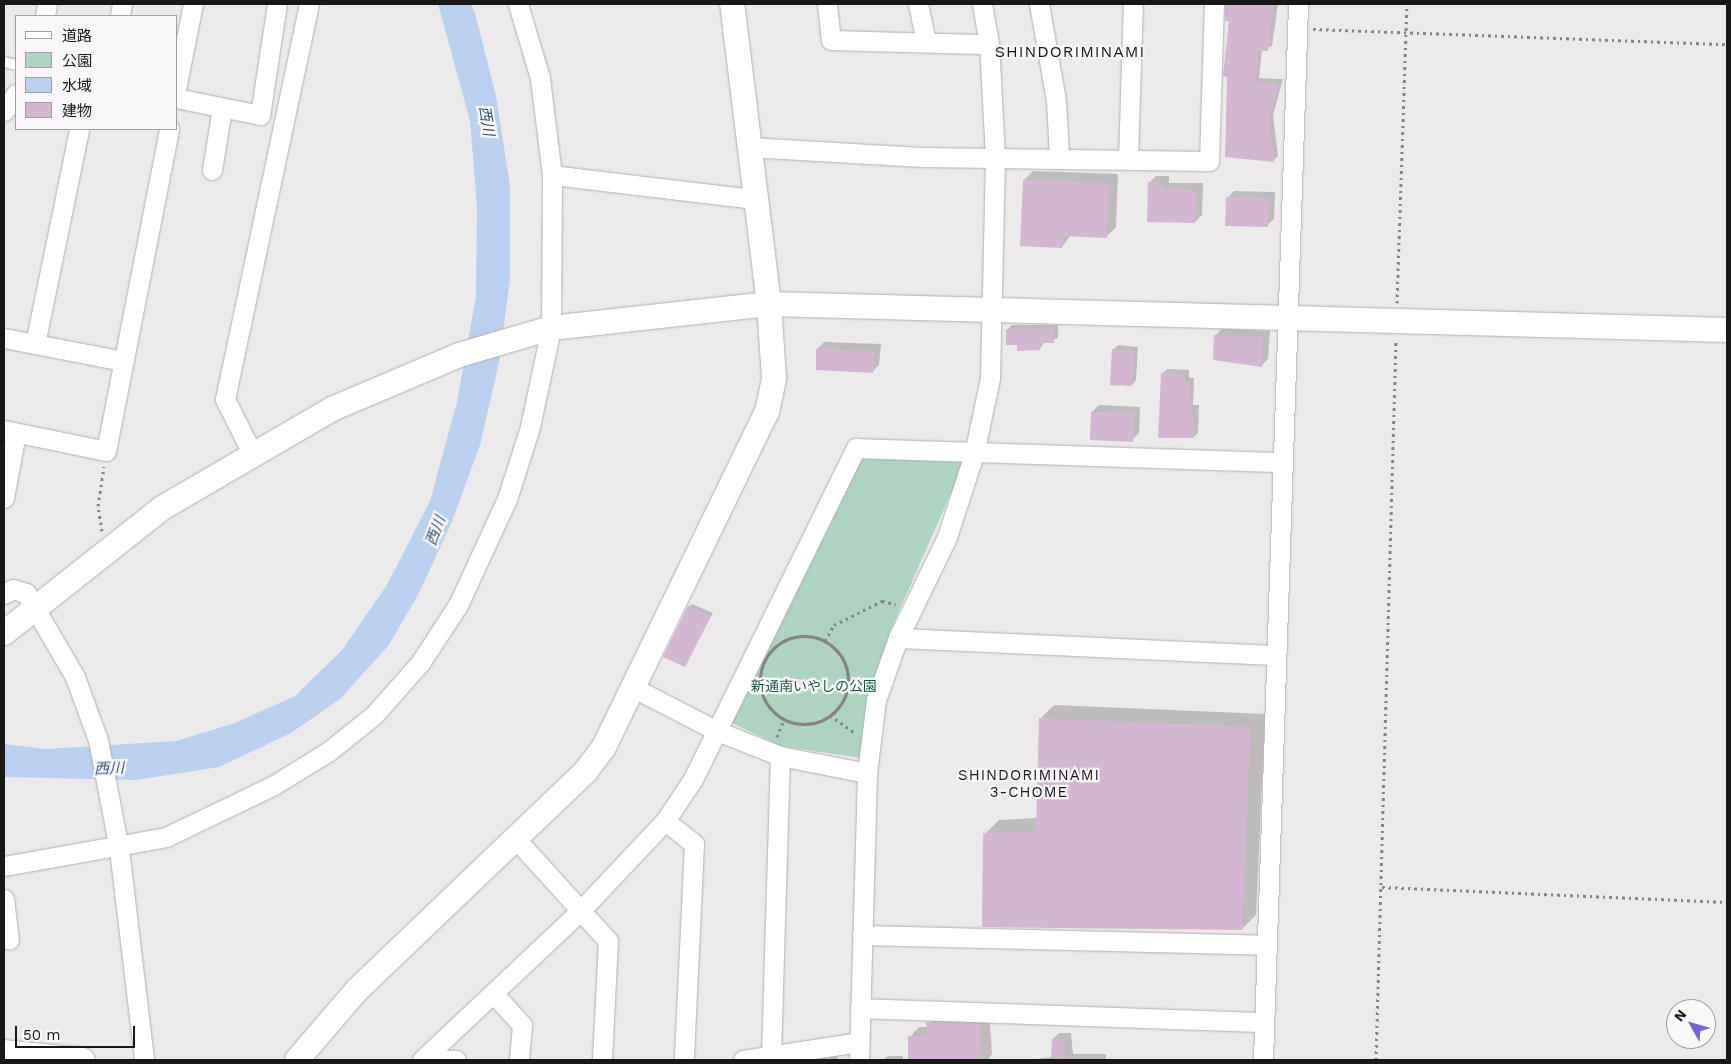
<!DOCTYPE html>
<html>
<head>
<meta charset="utf-8">
<style>
	body { margin:0 }
	#map { position:relative; width:1731px; height:1064px; overflow:hidden; background:#edeaec; font-family:"Work Sans","Noto Sans JP",sans-serif }
	div>[style] { position:absolute }
	.green>* { inset:0; background:#aed4c1 }
	.water>* { inset:0; background:#bad0ef }
	.shadow>* { inset:0; background:#0003 }
	.building>* { inset:0; background:#d3b6d1 }
	.path>* { height:3px; margin-top:-1.5px; transform-origin:0; background:repeating-linear-gradient(90deg,#858384 0 2.5px,transparent 0 6.5px) }
	.path>.ring { margin:-1.5px; padding:0; box-sizing:content-box; background:none; border:3px solid #858384; border-radius:50% }
	.roads { filter:drop-shadow(0 0 1px #b1aeb1) drop-shadow(0 0 1px #b1aeb1) }
	.service>* { height:10px; margin:-5px; padding:0 5px; transform-origin:5px; border-radius:5px; background:#fff }
	.minor>* { height:19px; margin:-9.5px; padding:0 9.5px; transform-origin:9.5px; border-radius:9.5px; background:#fff }
	.tertiary>* { height:24px; margin:-12px; padding:0 12px; transform-origin:12px; border-radius:12px; background:#fff }
	span { translate:-50% -50%; white-space:nowrap; text-align:center; line-height:1.15; -webkit-text-stroke:4.5px #faf7fa; paint-order:stroke }
	.park-label { font-size:14px; color:#195c42 }
	.water-label { font-size:15px; color:#304f79; font-style:italic }
	.neighbourhood-label { font-size:15px; color:#191819; letter-spacing:1px }
	.quarter-label { font-size:16px; color:#191819; letter-spacing:1px }
	.frame { position:absolute; inset:0; border:5px solid #191819; pointer-events:none }
	.legend { position:absolute; left:15px; top:15px; width:162px; height:115px; box-sizing:border-box; background:#faf7fa; border:1px solid #a09ea0; margin:0; padding:6px 9px; list-style:none; font-size:15px; color:#191819 }
	.legend li { display:flex; align-items:center; gap:10px; height:25px }
	.legend b { width:25px; border:1px solid #a09ea0 }
	.north { position:absolute; left:1666px; top:999px; width:50px; height:50px; box-sizing:border-box; background:#faf7fa; border:1px solid #a09ea0; border-radius:50%; rotate:308deg; font-size:14px; font-weight:700; line-height:20px; text-align:center; color:#191819 }
	.north::after { content:''; display:block; margin:auto; width:18px; height:22px; background:#7563de; clip-path:polygon(50% 0,100% 100%,50% 72%,0 100%) }
	.scale { position:absolute; left:15px; top:1026px; width:120px; height:22px; box-sizing:border-box; border:2px solid #191819; border-top:0; padding-left:6px; font-size:15px; line-height:18px; white-space:nowrap; color:#191819; -webkit-text-stroke:4px #faf7fa; paint-order:stroke }
</style>
</head>
<body>
<div id="map">
	<div class="green">
		<div style="clip-path:polygon(859px 453px,966px 459px,889px 634px,861px 758px,780px 746px,728px 721px)"></div>
	</div>
	<div class="water">
		<div style="clip-path:polygon(438px 4px,471px 4px,475px 13px,496px 96px,510px 186px,510px 280px,499px 363px,480px 445px,451px 524px,418px 595px,388px 646px,340px 699px,291px 733px,219px 767px,136px 780px,4px 777px,4px 744px,46px 749px,176px 741px,235px 723px,295px 696px,342px 650px,387px 585px,430px 501px,457px 402px,476px 296px,477px 206px,470px 121px)"></div>
	</div>
	<div class="shadow">
		<div style="clip-path:polygon(1229px 4px,1278px 4px,1272px 46px,1262px 50px,1259px 78px,1283px 79px,1273px 115px,1278px 156px,1273px 161px,1226px 156px)"></div>
		<div style="clip-path:polygon(1033px 171px,1118px 174px,1116px 227px,1106px 237px,1071px 235px,1062px 247px,1024px 180px)"></div>
		<div style="clip-path:polygon(1156px 176px,1169px 176px,1169px 183px,1203px 183px,1202px 215px,1195px 222px,1149px 183px)"></div>
		<div style="clip-path:polygon(1234px 191px,1275px 192px,1274px 219px,1267px 225px,1227px 198px)"></div>
		<div style="clip-path:polygon(1012px 325px,1058px 325px,1058px 338px,1044px 342px,1040px 349px,1018px 344px,1007px 330px)"></div>
		<div style="clip-path:polygon(1222px 329px,1270px 331px,1268px 359px,1261px 366px,1215px 336px)"></div>
		<div style="clip-path:polygon(824px 342px,881px 344px,879px 365px,872px 372px,817px 349px)"></div>
		<div style="clip-path:polygon(1118px 345px,1138px 347px,1136px 380px,1132px 385px,1113px 350px)"></div>
		<div style="clip-path:polygon(1167px 369px,1189px 370px,1189px 378px,1194px 378px,1193px 405px,1199px 405px,1198px 433px,1194px 437px,1163px 373px)"></div>
		<div style="clip-path:polygon(1099px 405px,1140px 407px,1139px 433px,1132px 440px,1092px 412px)"></div>
		<div style="clip-path:polygon(692px 604px,713px 613px,684px 666px,689px 607px)"></div>
		<div style="clip-path:polygon(1054px 705px,1265px 714px,1256px 915px,1242px 929px,985px 834px,999px 820px,1037px 818px,1040px 719px)"></div>
		<div style="clip-path:polygon(937px 1013px,989px 1014px,992px 1054px,988px 1060px,909px 1060px,910px 1037px,919px 1027px,928px 1027px)"></div>
		<div style="clip-path:polygon(1059px 1033px,1071px 1033px,1073px 1054px,1106px 1054px,1106px 1060px,1027px 1060px,1052px 1057px,1053px 1039px)"></div>
		<div style="clip-path:polygon(837px 1056px,838px 1060px,813px 1060px,817px 1057px)"></div>
		<div style="clip-path:polygon(888px 1056px,903px 1056px,903px 1060px,883px 1060px)"></div>
	</div>
	<div class="building">
		<div style="clip-path:polygon(1225px 4px,1274px 4px,1268px 51px,1258px 51px,1256px 82px,1279px 83px,1269px 120px,1274px 162px,1225px 157px,1227px 77px,1223px 76px,1229px 21px,1225px 21px)"></div>
		<div style="clip-path:polygon(1023px 180px,1109px 183px,1107px 238px,1063px 236px,1062px 248px,1020px 246px)"></div>
		<div style="clip-path:polygon(1148px 182px,1163px 183px,1163px 189px,1196px 190px,1195px 223px,1147px 222px)"></div>
		<div style="clip-path:polygon(1226px 197px,1269px 198px,1268px 227px,1225px 226px)"></div>
		<div style="clip-path:polygon(1006px 329px,1054px 329px,1054px 343px,1040px 343px,1040px 350px,1017px 351px,1017px 345px,1006px 345px)"></div>
		<div style="clip-path:polygon(1214px 335px,1263px 337px,1262px 367px,1213px 360px)"></div>
		<div style="clip-path:polygon(816px 349px,874px 351px,873px 373px,816px 370px)"></div>
		<div style="clip-path:polygon(1112px 349px,1135px 351px,1132px 386px,1110px 385px)"></div>
		<div style="clip-path:polygon(1161px 373px,1185px 374px,1185px 382px,1190px 382px,1194px 438px,1158px 438px)"></div>
		<div style="clip-path:polygon(1091px 412px,1134px 413px,1133px 442px,1090px 440px)"></div>
		<div style="clip-path:polygon(688px 606px,711px 616px,685px 667px,663px 657px)"></div>
		<div style="clip-path:polygon(1039px 718px,1251px 727px,1242px 930px,982px 927px,983px 833px,1036px 831px)"></div>
		<div style="clip-path:polygon(926px 1022px,980px 1023px,981px 1060px,908px 1060px,908px 1036px,926px 1036px)"></div>
		<div style="clip-path:polygon(1052px 1039px,1065px 1039px,1065px 1058px,1051px 1058px)"></div>
	</div>
	<div class="path">
		<div style="left:1313px;top:29px;width:414px;rotate:2.1deg"></div>
		<div style="left:1397px;top:303px;width:299px;rotate:-88.1deg"></div>
		<div style="left:102px;top:531px;width:25px;rotate:-99deg"></div>
		<div style="left:98px;top:506px;width:40px;rotate:-81.5deg"></div>
		<div class="ring" style="left:760px;top:636px;width:85px;height:85px"></div>
		<div style="left:825px;top:641px;width:18px;rotate:-61deg"></div>
		<div style="left:834px;top:625px;width:54px;rotate:-26.6deg"></div>
		<div style="left:882px;top:601px;width:14px;rotate:12deg"></div>
		<div style="left:830px;top:715px;width:32px;rotate:36deg"></div>
		<div style="left:777px;top:737px;width:19px;rotate:-69deg"></div>
		<div style="left:1382px;top:887px;width:345px;rotate:2.5deg"></div>
		<div style="left:1376px;top:1060px;width:721px;rotate:-88.41deg"></div>
	</div>
	<div class="roads">
		<div class="service">
			<div style="left:4px;top:62px;width:12px;rotate:14deg"></div>
		</div>
		<div class="minor">
			<div style="left:827px;top:4px;width:36px;rotate:84deg"></div>
			<div style="left:831px;top:40px;width:158px;rotate:1.5deg"></div>
			<div style="left:918px;top:4px;width:39px;rotate:78deg"></div>
			<div style="left:1039px;top:4px;width:97px;rotate:80deg"></div>
			<div style="left:1056px;top:100px;width:56px;rotate:86.9deg"></div>
			<div style="left:45px;top:16px;width:12px;rotate:-81deg"></div>
			<div style="left:120px;top:16px;width:12px;rotate:-81deg"></div>
			<div style="left:176px;top:89px;width:87px;rotate:-78.7deg"></div>
			<div style="left:176px;top:98px;width:86px;rotate:11.4deg"></div>
			<div style="left:260px;top:115px;width:112px;rotate:-81.3deg"></div>
			<div style="left:4px;top:111px;width:21px;rotate:-55deg"></div>
			<div style="left:748px;top:147px;width:174px;rotate:3.3deg"></div>
			<div style="left:922px;top:157px;width:287px;rotate:0.8deg"></div>
			<div style="left:1209px;top:161px;width:157px;rotate:-88.2deg"></div>
			<div style="left:1128px;top:159px;width:155px;rotate:-88.2deg"></div>
			<div style="left:212px;top:170px;width:63px;rotate:-80.8deg"></div>
			<div style="left:552px;top:175px;width:203px;rotate:6.8deg"></div>
			<div style="left:4px;top:338px;width:122px;rotate:10.9deg"></div>
			<div style="left:35px;top:344px;width:219px;rotate:-78.4deg"></div>
			<div style="left:4px;top:430px;width:104px;rotate:11.6deg"></div>
			<div style="left:106px;top:451px;width:328px;rotate:-78.9deg"></div>
			<div style="left:253px;top:455px;width:63px;rotate:-116.6deg"></div>
			<div style="left:225px;top:399px;width:404px;rotate:-78deg"></div>
			<div style="left:4px;top:498px;width:66px;rotate:-79.5deg"></div>
			<div style="left:4px;top:594px;width:10px;rotate:-29deg"></div>
			<div style="left:13px;top:589px;width:14px;rotate:17deg"></div>
			<div style="left:26px;top:593px;width:97px;rotate:59.7deg"></div>
			<div style="left:75px;top:677px;width:67px;rotate:69.9deg"></div>
			<div style="left:98px;top:740px;width:111px;rotate:79.1deg"></div>
			<div style="left:119px;top:849px;width:212px;rotate:83.2deg"></div>
			<div style="left:898px;top:638px;width:377px;rotate:2.6deg"></div>
			<div style="left:632px;top:687px;width:96px;rotate:27.4deg"></div>
			<div style="left:717px;top:731px;width:68px;rotate:21.6deg"></div>
			<div style="left:780px;top:756px;width:89px;rotate:11.1deg"></div>
			<div style="left:665px;top:821px;width:37px;rotate:38deg"></div>
			<div style="left:694px;top:844px;width:216px;rotate:92.7deg"></div>
			<div style="left:515px;top:838px;width:139px;rotate:47.9deg"></div>
			<div style="left:608px;top:941px;width:119px;rotate:92.9deg"></div>
			<div style="left:4px;top:866px;width:165px;rotate:-10.1deg"></div>
			<div style="left:166px;top:837px;width:120px;rotate:-25.7deg"></div>
			<div style="left:274px;top:785px;width:65px;rotate:-31.7deg"></div>
			<div style="left:329px;top:751px;width:58px;rotate:-38.7deg"></div>
			<div style="left:374px;top:715px;width:69px;rotate:-48.5deg"></div>
			<div style="left:420px;top:663px;width:69px;rotate:-56.8deg"></div>
			<div style="left:458px;top:605px;width:117px;rotate:-65.2deg"></div>
			<div style="left:507px;top:499px;width:76px;rotate:-72.3deg"></div>
			<div style="left:530px;top:427px;width:101px;rotate:-78deg"></div>
			<div style="left:551px;top:328px;width:153px;rotate:-89.6deg"></div>
			<div style="left:552px;top:175px;width:98px;rotate:-97.1deg"></div>
			<div style="left:540px;top:78px;width:77px;rotate:-106.6deg"></div>
			<div style="left:4px;top:899px;width:41px;rotate:83deg"></div>
			<div style="left:862px;top:935px;width:404px;rotate:1.4deg"></div>
			<div style="left:493px;top:993px;width:43px;rotate:47.8deg"></div>
			<div style="left:522px;top:1025px;width:35px;rotate:95deg"></div>
			<div style="left:860px;top:1008px;width:404px;rotate:2deg"></div>
			<div style="left:771px;top:1056px;width:300px;rotate:-88.3deg"></div>
			<div style="left:424px;top:1059px;width:32px;rotate:2deg"></div>
			<div style="left:422px;top:1060px;width:220px;rotate:-43.3deg"></div>
			<div style="left:582px;top:909px;width:121px;rotate:-46.7deg"></div>
			<div style="left:665px;top:821px;width:50px;rotate:-56.3deg"></div>
			<div style="left:693px;top:779px;width:369px;rotate:-63.8deg"></div>
			<div style="left:856px;top:448px;width:425px;rotate:1.9deg"></div>
			<div style="left:743px;top:1060px;width:117px;rotate:-8.8deg"></div>
			<div style="left:859px;top:1060px;width:287px;rotate:-88.4deg"></div>
			<div style="left:867px;top:773px;width:74px;rotate:-83deg"></div>
			<div style="left:876px;top:700px;width:66px;rotate:-70.5deg"></div>
			<div style="left:898px;top:638px;width:112px;rotate:-64.1deg"></div>
			<div style="left:947px;top:537px;width:87px;rotate:-72deg"></div>
			<div style="left:974px;top:454px;width:78px;rotate:-78.1deg"></div>
			<div style="left:990px;top:378px;width:221px;rotate:-88.7deg"></div>
			<div style="left:995px;top:157px;width:113px;rotate:-93deg"></div>
			<div style="left:989px;top:44px;width:41px;rotate:-99.9deg"></div>
			<div style="left:1263px;top:1060px;width:1057px;rotate:-88.1deg"></div>
		</div>
		<div class="tertiary">
			<div style="left:4px;top:633px;width:201px;rotate:-38.3deg"></div>
			<div style="left:162px;top:508px;width:197px;rotate:-30.2deg"></div>
			<div style="left:332px;top:409px;width:138px;rotate:-23deg"></div>
			<div style="left:459px;top:355px;width:96px;rotate:-16.4deg"></div>
			<div style="left:551px;top:328px;width:219px;rotate:-6.3deg"></div>
			<div style="left:769px;top:304px;width:958px;rotate:1.55deg"></div>
			<div style="left:4px;top:1052px;width:79px;rotate:5.8deg"></div>
			<div style="left:297px;top:1060px;width:92px;rotate:-49.4deg"></div>
			<div style="left:357px;top:990px;width:317px;rotate:-43.7deg"></div>
			<div style="left:586px;top:771px;width:30px;rotate:-53deg"></div>
			<div style="left:604px;top:747px;width:373px;rotate:-64.1deg"></div>
			<div style="left:767px;top:412px;width:35px;rotate:-78deg"></div>
			<div style="left:774px;top:378px;width:74px;rotate:-93.9deg"></div>
			<div style="left:769px;top:304px;width:302px;rotate:-97deg"></div>
		</div>
	</div>
	<div class="park-label">
		<span style="left:814px;top:686px">新通南いやしの公園</span>
	</div>
	<div class="water-label">
		<span style="left:486px;top:121px;rotate:81deg">西川</span>
		<span style="left:436px;top:531px;rotate:-69deg">西川</span>
		<span style="left:109px;top:769px;rotate:-2deg">西川</span>
	</div>
	<div class="neighbourhood-label">
		<span style="left:1029px;top:784px">SHINDORIMINAMI<br>3-CHOME</span>
	</div>
	<div class="quarter-label">
		<span style="left:1070px;top:52px">SHINDORIMINAMI</span>
	</div>
	<div class="frame"></div>
	<ul class="legend">
	<li><b style="height:6px;background:#fff"></b>道路</li>
	<li><b style="height:14px;background:#aed4c1"></b>公園</li>
	<li><b style="height:14px;background:#bad0ef"></b>水域</li>
	<li><b style="height:14px;background:#d3b6d1"></b>建物</li>
	</ul>
	<div class="north">N</div>
	<div class="scale">50 m</div>
</div>
</body>
</html>
